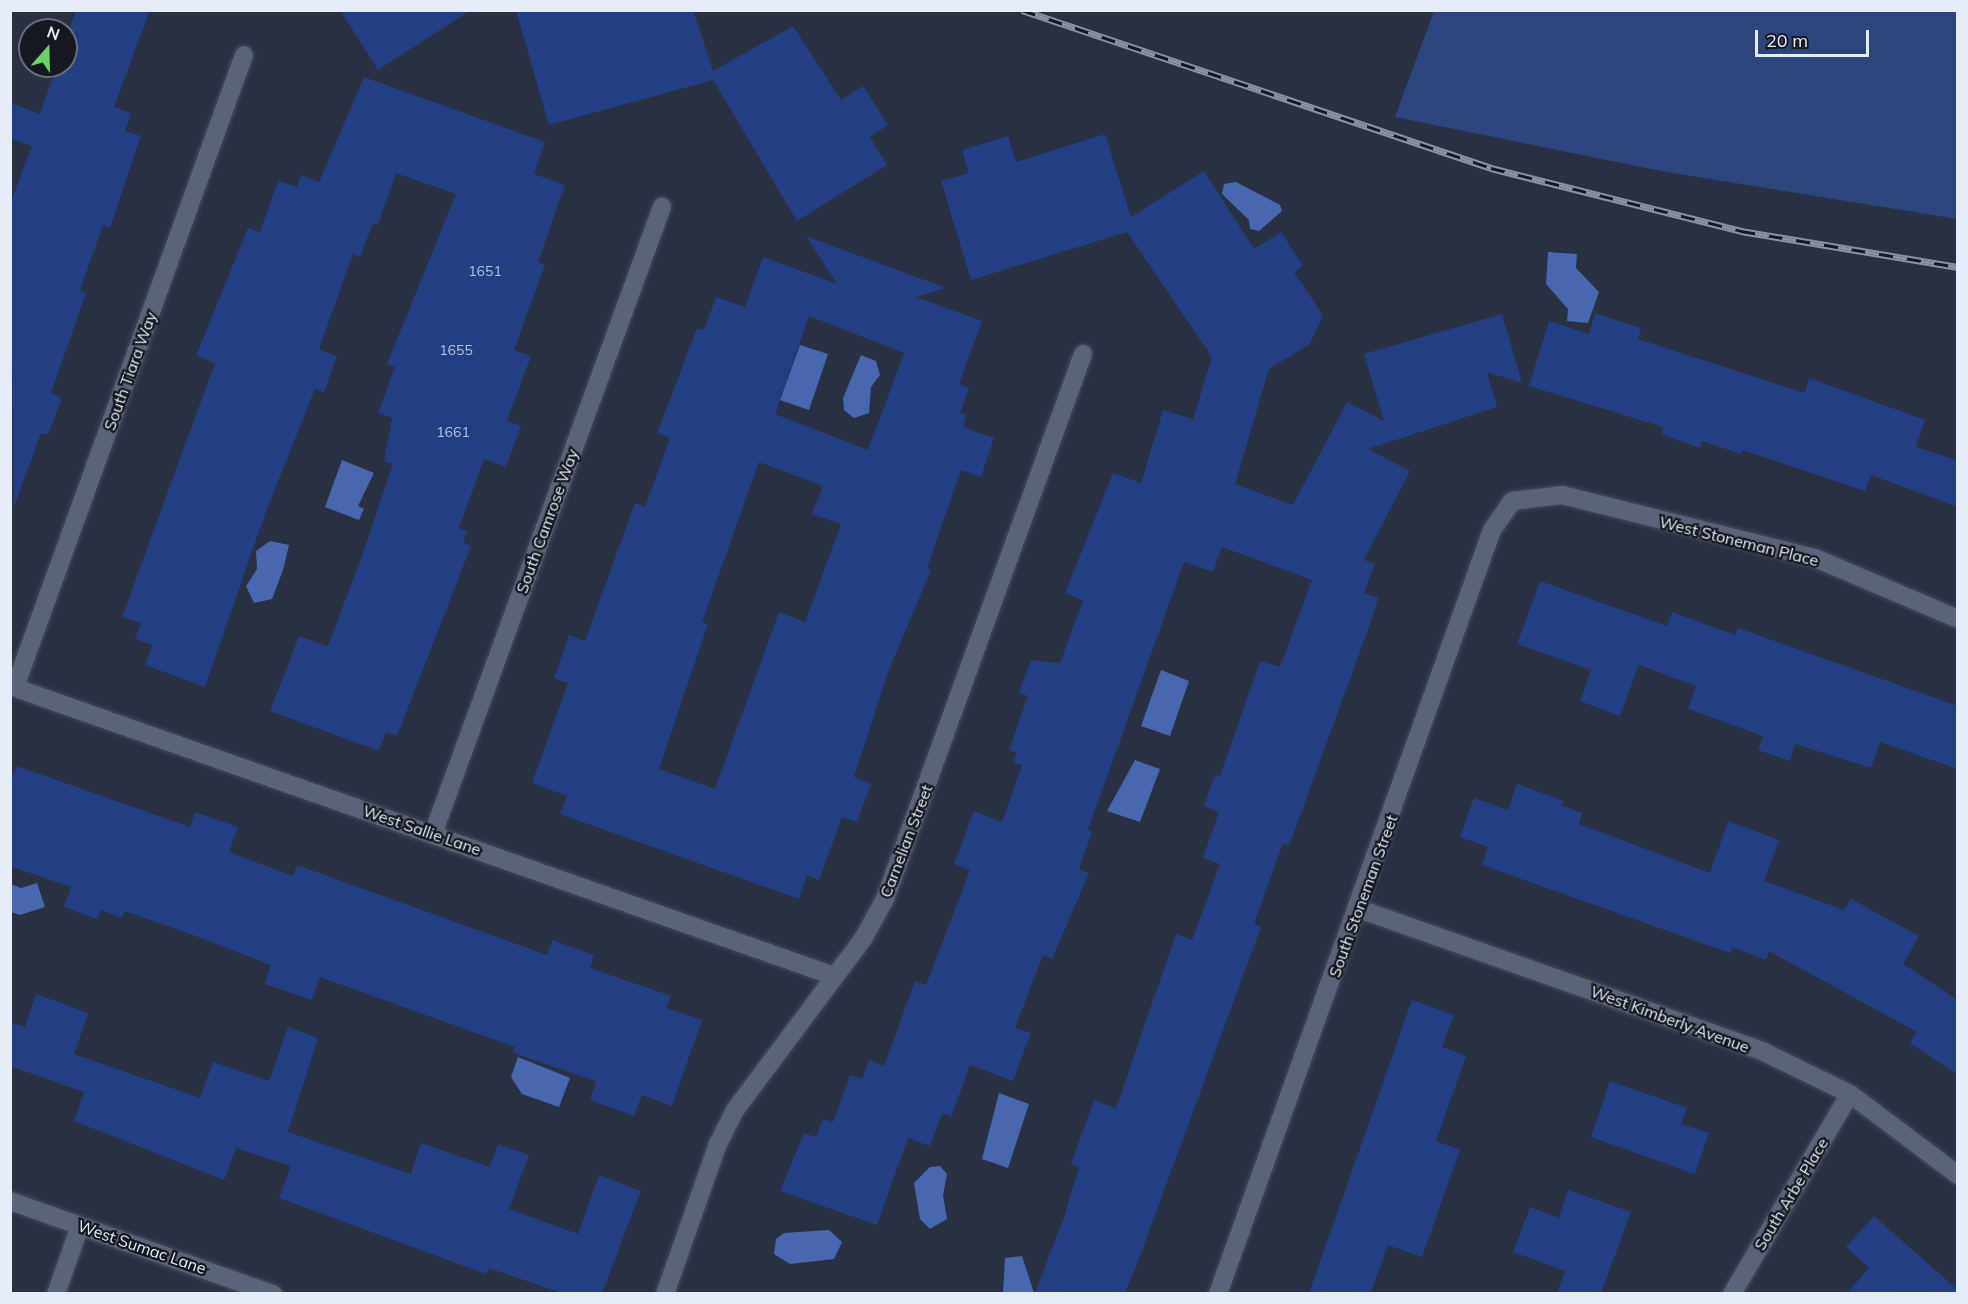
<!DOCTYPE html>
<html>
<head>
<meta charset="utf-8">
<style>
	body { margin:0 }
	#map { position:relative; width:1968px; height:1304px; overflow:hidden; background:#283042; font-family:Mulish,sans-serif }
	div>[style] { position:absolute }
	.green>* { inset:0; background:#2d457c }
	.water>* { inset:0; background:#4867af }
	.building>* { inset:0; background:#233e82 }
	.roads { filter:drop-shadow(0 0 2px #444b5a) drop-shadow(0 0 2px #444b5a) }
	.street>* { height:18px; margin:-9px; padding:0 9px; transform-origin:9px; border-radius:9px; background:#5a6377 }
	.rail>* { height:7px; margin-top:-3.5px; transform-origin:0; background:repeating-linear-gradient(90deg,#151820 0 14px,#8b92a1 0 28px); box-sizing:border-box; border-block:2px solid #8b92a1 }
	span { translate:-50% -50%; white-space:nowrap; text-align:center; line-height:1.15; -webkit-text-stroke:4.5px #151820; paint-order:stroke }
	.number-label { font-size:14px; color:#b6c1da }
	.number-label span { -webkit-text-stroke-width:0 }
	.street-label { font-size:16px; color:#e7edf8 }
	.frame { position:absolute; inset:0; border:12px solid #e7edf8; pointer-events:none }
	.north { position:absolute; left:18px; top:18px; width:60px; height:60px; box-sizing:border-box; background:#151820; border:2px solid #696d76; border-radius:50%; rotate:20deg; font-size:16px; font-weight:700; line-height:24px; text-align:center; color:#e7edf8 }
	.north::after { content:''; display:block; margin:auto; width:21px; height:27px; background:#69d464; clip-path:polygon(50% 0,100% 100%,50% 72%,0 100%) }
	.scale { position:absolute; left:1755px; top:30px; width:114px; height:27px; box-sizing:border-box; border:3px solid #e7edf8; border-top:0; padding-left:8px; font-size:18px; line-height:21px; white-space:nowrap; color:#e7edf8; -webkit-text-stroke:4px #151820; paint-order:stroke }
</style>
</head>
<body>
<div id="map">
	<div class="green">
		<div style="clip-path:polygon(1434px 11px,1957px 11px,1957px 219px,1661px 171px,1395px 117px)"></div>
	</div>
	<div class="water">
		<div style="clip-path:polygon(1236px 182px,1280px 205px,1282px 211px,1259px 231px,1250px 229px,1249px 220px,1222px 194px,1224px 184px)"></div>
		<div style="clip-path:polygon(1548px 252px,1577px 254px,1576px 268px,1599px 292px,1588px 323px,1567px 321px,1568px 309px,1546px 284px)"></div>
		<div style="clip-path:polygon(800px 345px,828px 354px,809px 410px,780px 400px)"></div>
		<div style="clip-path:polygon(861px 355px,876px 361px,880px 375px,871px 387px,869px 413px,854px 418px,844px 410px,843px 398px)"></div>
		<div style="clip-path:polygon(342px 460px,374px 473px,358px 506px,364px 509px,359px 520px,325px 507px)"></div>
		<div style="clip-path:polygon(270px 541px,289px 545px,283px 570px,272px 599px,254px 603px,246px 586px,257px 569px,256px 551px)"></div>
		<div style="clip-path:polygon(1161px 670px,1189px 681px,1170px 736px,1141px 726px)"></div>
		<div style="clip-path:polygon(1135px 760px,1160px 769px,1140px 822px,1107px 811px)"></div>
		<div style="clip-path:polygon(37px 883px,45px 907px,20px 915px,11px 912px,11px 884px,21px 888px)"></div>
		<div style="clip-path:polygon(518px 1057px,570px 1078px,559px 1107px,522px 1094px,511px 1077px)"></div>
		<div style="clip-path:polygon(999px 1093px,1029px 1104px,1008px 1168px,982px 1159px)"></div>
		<div style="clip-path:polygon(940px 1166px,947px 1174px,943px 1195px,947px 1219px,930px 1229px,920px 1219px,914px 1183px,930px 1167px)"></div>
		<div style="clip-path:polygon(829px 1230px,842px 1242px,834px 1259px,790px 1264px,774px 1254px,776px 1239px,784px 1233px)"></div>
		<div style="clip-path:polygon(1022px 1256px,1034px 1293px,1003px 1293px,1005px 1258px)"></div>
	</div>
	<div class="building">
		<div style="clip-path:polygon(76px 10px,150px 10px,114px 107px,131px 113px,125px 131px,141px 136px,110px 228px,103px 225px,80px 290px,86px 293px,51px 393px,62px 398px,48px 435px,41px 433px,14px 507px,10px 204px,32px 146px,10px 139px,10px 103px,40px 114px,57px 66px,66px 66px,66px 40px)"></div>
		<div style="clip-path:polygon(340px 10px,471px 10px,378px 70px)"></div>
		<div style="clip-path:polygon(516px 10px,693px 10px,713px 71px,793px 26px,841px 100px,863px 86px,888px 125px,870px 137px,887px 165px,797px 221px,713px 80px,549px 125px)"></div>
		<div style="clip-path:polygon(364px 77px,545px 142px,534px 174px,565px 185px,538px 262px,545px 265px,514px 350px,531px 356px,507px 421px,521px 426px,506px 467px,484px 459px,459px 528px,467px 531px,463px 543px,471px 546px,397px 736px,386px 732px,379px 751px,270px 711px,299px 636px,328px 646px,363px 553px,393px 464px,384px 461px,392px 418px,378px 413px,395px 367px,387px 364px,456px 194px,396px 173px,378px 225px,373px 223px,360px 257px,353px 254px,319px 349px,337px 356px,324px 392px,315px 389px,265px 514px,205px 687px,145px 665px,152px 645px,135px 639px,141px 623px,122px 617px,215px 363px,196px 356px,248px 228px,260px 232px,278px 181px,297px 187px,301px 175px,319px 182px)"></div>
		<div style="clip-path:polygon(1105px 134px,1131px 217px,1204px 171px,1254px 249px,1281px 232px,1303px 266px,1294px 272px,1323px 315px,1310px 344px,1269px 369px,1235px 484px,1293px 505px,1347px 402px,1384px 421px,1364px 354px,1502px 314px,1522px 383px,1487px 372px,1497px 407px,1368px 449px,1410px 471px,1364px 560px,1375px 564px,1364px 593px,1378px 598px,1372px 619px,1289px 846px,1283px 843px,1254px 924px,1261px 927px,1137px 1264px,1125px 1293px,1035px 1293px,1064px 1217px,1079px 1167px,1071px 1164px,1094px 1100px,1116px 1108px,1176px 934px,1192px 940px,1220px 864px,1203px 858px,1219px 812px,1204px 806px,1215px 775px,1220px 776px,1260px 661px,1280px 667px,1312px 580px,1222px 547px,1213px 572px,1184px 562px,1088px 830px,1092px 832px,1079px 869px,1089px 873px,1052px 959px,1043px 955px,1015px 1028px,1031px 1033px,1013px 1081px,970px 1065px,951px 1117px,942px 1113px,930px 1146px,908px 1138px,877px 1225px,780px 1191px,804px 1133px,816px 1137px,823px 1119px,833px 1122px,850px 1075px,862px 1079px,869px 1060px,884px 1066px,915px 981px,926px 985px,970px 870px,954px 864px,974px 811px,1002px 822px,1022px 765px,1013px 762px,1017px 753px,1009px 750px,1028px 696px,1019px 693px,1031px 660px,1060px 663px,1083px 600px,1065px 593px,1113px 473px,1141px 483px,1163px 410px,1193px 419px,1212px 357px,1127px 232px,971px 280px,941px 181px,969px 173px,962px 150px,1008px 136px,1016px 162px)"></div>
		<div style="clip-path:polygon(evenodd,806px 236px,946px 288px,916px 297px,982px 321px,959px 384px,969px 388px,960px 413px,966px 415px,963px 427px,994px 438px,981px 477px,961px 470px,927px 568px,931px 570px,888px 672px,854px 777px,871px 784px,857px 822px,842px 817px,819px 880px,807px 875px,799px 899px,560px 814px,567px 796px,532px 783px,568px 683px,554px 678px,569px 635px,585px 641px,635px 503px,645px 507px,670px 438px,657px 433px,697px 328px,704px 330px,716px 297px,745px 307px,763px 257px,837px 284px,806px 236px,809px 316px,904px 353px,868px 450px,775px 414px,809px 316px,806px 236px,759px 462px,823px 486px,812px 514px,841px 524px,805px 622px,779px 612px,715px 789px,659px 769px,708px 624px,702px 622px,759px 462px)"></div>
		<div style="clip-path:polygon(1595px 313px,1641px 328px,1638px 339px,1805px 393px,1809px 378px,1925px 420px,1916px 447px,1958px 461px,1958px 507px,1871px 475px,1865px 491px,1743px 450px,1741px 454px,1702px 441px,1700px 448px,1661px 434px,1663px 427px,1529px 386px,1549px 321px,1589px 334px)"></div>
		<div style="clip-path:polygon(1540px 581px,1667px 626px,1672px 612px,1735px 635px,1738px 628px,1958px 706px,1958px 769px,1880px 742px,1871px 768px,1795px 744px,1790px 761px,1758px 750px,1763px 736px,1688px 709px,1696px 686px,1639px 665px,1620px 716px,1580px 701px,1591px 670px,1517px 644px)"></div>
		<div style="clip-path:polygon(17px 766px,190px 827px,195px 812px,238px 827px,229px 852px,293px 876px,297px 865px,547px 955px,552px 940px,594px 955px,590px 968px,671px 996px,666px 1008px,702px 1020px,672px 1106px,642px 1095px,634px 1116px,590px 1100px,596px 1081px,513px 1053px,515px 1047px,320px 977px,312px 1000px,265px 984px,271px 965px,188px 933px,124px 911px,122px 918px,101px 910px,97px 919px,64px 907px,71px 887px,10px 866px,10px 783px)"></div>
		<div style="clip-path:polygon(1517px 784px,1564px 801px,1562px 805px,1582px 813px,1579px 824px,1710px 873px,1728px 821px,1779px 840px,1764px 881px,1844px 910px,1851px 899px,1919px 936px,1903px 964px,1958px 1000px,1958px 1075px,1910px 1043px,1917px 1032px,1769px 951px,1766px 960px,1732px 947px,1730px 953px,1482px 865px,1488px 847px,1460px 837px,1474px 798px,1508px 810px)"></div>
		<div style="clip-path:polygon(36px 994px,88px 1013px,74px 1054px,200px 1098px,213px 1062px,269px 1081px,288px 1027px,318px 1038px,288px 1132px,411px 1174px,421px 1143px,490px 1167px,498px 1144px,529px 1155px,509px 1209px,578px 1234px,599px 1175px,641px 1191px,602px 1293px,561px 1293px,489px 1268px,486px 1274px,279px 1198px,291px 1166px,236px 1148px,224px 1180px,74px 1121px,84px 1092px,10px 1066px,10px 1022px,25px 1027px)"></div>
		<div style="clip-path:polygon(1412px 1000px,1454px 1015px,1442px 1047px,1466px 1056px,1436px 1141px,1460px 1150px,1422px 1257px,1388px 1245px,1371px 1293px,1309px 1293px)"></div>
		<div style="clip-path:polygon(1610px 1081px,1687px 1108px,1681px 1124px,1709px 1133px,1695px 1174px,1591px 1137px)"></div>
		<div style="clip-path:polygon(1568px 1190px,1631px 1212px,1601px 1293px,1557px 1293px,1565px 1271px,1513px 1252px,1530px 1207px,1559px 1218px)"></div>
		<div style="clip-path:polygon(1874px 1216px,1958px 1290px,1958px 1293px,1847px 1293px,1869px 1268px,1846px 1247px)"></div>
	</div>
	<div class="roads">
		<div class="street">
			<div style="left:10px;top:686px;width:874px;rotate:19.39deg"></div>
			<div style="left:15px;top:687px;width:672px;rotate:-70.08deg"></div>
			<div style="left:433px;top:834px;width:668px;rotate:-69.94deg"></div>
			<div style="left:1359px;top:909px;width:430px;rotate:19.4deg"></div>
			<div style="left:1764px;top:1052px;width:96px;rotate:26deg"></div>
			<div style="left:1850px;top:1094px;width:135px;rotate:36.9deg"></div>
			<div style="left:10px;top:1201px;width:279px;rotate:19.5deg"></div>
			<div style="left:56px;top:1294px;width:72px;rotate:-70.6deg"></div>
			<div style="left:665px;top:1294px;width:157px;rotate:-70.6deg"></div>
			<div style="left:717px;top:1146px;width:40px;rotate:-63.4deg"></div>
			<div style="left:735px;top:1110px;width:214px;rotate:-53.2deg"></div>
			<div style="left:863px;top:939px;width:46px;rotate:-61.2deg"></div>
			<div style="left:885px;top:899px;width:580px;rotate:-70.03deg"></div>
			<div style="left:1218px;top:1294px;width:812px;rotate:-70.27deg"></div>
			<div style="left:1492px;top:530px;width:35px;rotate:-55deg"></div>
			<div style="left:1512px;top:501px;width:50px;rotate:-6.8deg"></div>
			<div style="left:1562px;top:495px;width:261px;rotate:14deg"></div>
			<div style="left:1815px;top:558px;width:155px;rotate:23.1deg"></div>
			<div style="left:1732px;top:1294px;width:232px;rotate:-59.5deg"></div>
		</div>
	</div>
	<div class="rail">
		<div style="left:1022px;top:10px;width:495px;rotate:18.6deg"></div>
		<div style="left:1491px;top:168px;width:258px;rotate:14.1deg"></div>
		<div style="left:1741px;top:231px;width:220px;rotate:9.4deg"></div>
	</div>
	<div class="number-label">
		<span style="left:485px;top:271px">1651</span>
		<span style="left:456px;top:350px">1655</span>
		<span style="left:453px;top:432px">1661</span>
	</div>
	<div class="street-label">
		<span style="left:130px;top:371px;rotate:-70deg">South Tiara Way</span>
		<span style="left:547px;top:521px;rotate:-70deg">South Camrose Way</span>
		<span style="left:1739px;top:541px;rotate:14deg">West Stoneman Place</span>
		<span style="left:422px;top:830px;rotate:19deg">West Sallie Lane</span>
		<span style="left:906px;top:841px;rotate:-69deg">Carnelian Street</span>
		<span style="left:1363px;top:896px;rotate:-70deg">South Stoneman Street</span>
		<span style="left:1670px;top:1019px;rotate:20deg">West Kimberly Avenue</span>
		<span style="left:1791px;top:1194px;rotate:-59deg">South Arbe Place</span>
		<span style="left:142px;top:1247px;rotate:19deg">West Sumac Lane</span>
	</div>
	<div class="frame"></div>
	<div class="north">N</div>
	<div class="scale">20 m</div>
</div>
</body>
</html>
